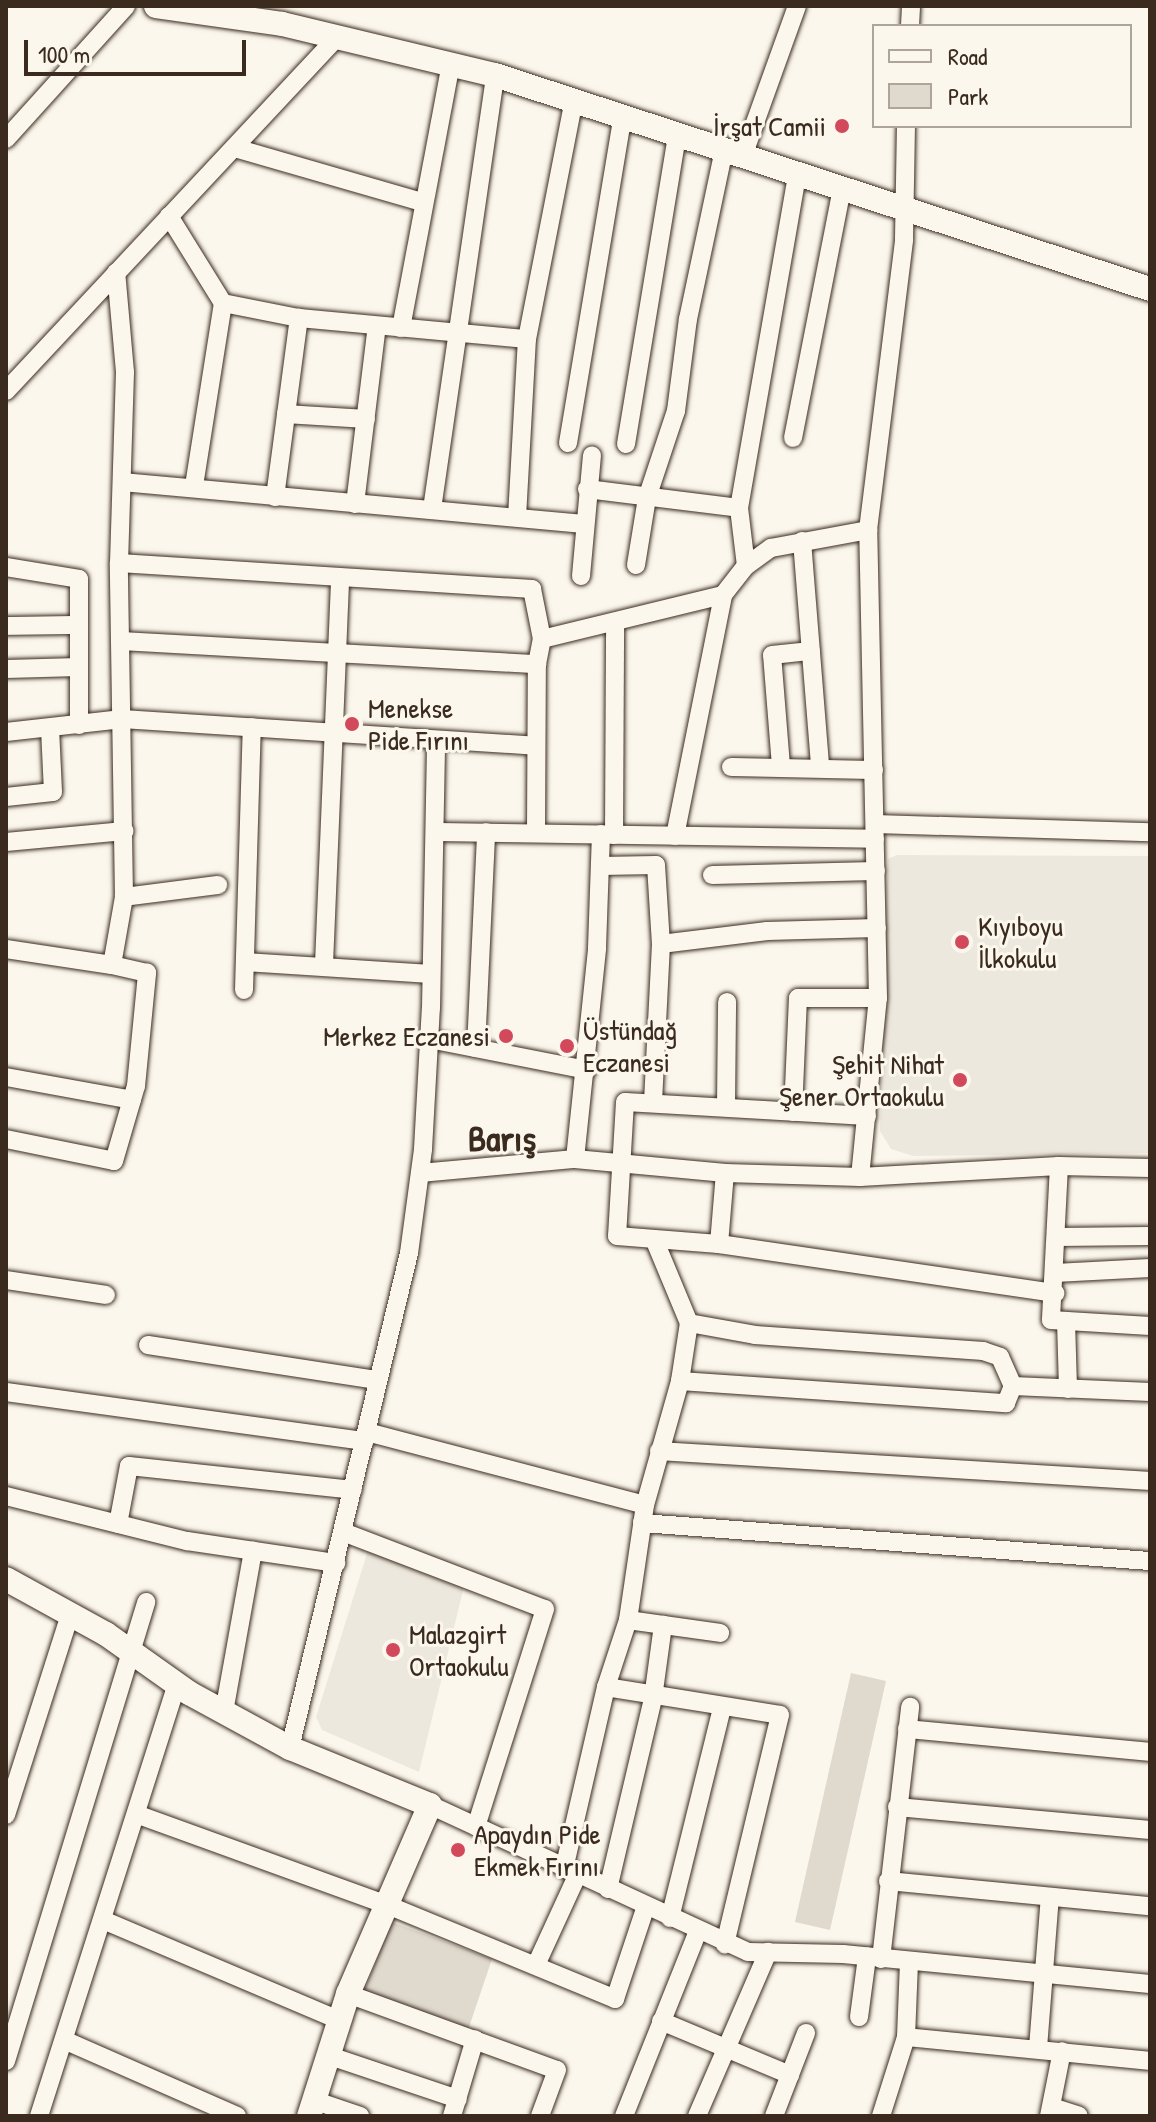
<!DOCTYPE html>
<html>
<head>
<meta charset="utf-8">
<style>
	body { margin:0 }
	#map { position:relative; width:1156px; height:2122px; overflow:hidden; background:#fbf7ec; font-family:"Patrick Hand",sans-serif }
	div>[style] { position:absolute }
	.built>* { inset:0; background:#ede8dd }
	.green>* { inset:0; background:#dfd9ce }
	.roads { filter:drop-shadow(0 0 2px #3b2a1e) drop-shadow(0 0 2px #3b2a1e) }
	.street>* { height:18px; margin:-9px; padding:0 9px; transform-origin:9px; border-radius:9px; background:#fbf7ec }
	.secondary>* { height:24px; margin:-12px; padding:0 12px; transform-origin:12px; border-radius:12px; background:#fbf7ec }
	.dots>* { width:22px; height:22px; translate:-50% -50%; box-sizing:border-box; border:4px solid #fbf7ec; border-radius:50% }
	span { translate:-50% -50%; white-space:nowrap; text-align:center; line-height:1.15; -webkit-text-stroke:6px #fbf7ec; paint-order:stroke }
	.poi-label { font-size:28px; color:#3b2a1e }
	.right { translate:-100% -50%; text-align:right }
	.left { translate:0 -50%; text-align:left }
	.district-label { font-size:36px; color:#3b2a1e; font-weight:700 }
	.frame { position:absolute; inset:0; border:8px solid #3b2a1e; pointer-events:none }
	.legend { position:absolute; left:872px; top:24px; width:260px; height:104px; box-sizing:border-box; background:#fbf7ec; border:2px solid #aea59a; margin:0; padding:10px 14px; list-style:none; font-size:24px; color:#3b2a1e }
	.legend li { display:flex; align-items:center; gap:16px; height:40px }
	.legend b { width:40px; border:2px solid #aea59a }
	.scale { position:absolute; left:24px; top:40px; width:222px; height:36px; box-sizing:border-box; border:4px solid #3b2a1e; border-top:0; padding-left:10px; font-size:24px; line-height:28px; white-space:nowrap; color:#3b2a1e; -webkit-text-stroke:6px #fbf7ec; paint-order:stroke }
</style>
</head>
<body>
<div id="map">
	<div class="built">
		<div style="clip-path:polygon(897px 855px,1150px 856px,1150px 1153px,913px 1156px,891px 1149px,880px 1131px,888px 859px)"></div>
		<div style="clip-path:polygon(370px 1544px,465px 1582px,419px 1772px,322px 1730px,316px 1717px)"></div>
	</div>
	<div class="green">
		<div style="clip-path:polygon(851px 1673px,886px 1681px,830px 1930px,795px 1922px)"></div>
		<div style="clip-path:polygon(392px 1922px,492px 1959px,467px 2033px,363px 1994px)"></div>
	</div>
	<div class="roads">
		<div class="street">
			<div style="left:910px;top:26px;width:20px;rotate:-87deg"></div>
			<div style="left:6px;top:139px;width:179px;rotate:-47.9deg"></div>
			<div style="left:235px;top:148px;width:195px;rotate:16.1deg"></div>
			<div style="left:743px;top:156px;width:159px;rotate:-70.2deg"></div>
			<div style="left:169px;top:216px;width:102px;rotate:58.2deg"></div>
			<div style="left:223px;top:303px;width:186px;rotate:99deg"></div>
			<div style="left:223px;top:303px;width:77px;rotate:11.2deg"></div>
			<div style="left:299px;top:318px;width:229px;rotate:5.3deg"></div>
			<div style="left:401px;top:328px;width:270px;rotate:-79.3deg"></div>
			<div style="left:6px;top:391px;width:486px;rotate:-46.9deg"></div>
			<div style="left:286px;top:414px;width:80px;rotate:3.6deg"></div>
			<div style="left:793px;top:438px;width:254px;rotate:-78.9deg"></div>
			<div style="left:568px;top:443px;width:333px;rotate:-80.5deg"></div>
			<div style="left:626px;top:444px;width:313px;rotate:-80.6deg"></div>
			<div style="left:122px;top:482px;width:464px;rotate:5.2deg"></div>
			<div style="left:587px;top:489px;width:153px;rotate:7.1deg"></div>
			<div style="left:275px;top:497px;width:181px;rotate:-82.4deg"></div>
			<div style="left:355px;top:504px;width:179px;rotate:-83deg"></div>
			<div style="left:432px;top:509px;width:439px;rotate:-81.7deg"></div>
			<div style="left:517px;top:517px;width:178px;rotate:-86.8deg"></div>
			<div style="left:527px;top:339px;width:245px;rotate:-78.9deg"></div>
			<div style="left:802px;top:541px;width:225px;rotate:85.4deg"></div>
			<div style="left:119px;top:563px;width:414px;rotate:3.6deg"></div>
			<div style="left:532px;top:589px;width:51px;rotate:78.7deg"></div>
			<div style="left:636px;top:565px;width:68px;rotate:-80.7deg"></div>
			<div style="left:647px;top:498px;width:92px;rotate:-71.6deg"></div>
			<div style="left:676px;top:411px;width:93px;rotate:-82.6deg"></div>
			<div style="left:688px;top:319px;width:173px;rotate:-78deg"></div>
			<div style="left:746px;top:566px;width:58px;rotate:-96.9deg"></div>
			<div style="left:739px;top:508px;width:339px;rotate:-80.1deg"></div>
			<div style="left:6px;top:567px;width:74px;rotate:9.3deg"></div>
			<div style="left:79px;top:579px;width:146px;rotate:90deg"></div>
			<div style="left:581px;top:576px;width:121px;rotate:-84.8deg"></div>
			<div style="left:6px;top:626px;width:73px;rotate:-0.8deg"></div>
			<div style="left:121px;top:641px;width:417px;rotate:3.2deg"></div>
			<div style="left:6px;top:669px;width:73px;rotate:-1.6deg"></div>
			<div style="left:6px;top:732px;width:117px;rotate:-6.4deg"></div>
			<div style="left:122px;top:719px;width:414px;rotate:3.7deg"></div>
			<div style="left:781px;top:766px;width:111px;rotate:-94.6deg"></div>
			<div style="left:772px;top:655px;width:39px;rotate:-6deg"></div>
			<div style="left:731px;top:767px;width:143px;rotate:1.2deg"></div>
			<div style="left:6px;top:797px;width:47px;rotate:-6.1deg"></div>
			<div style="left:53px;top:792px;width:64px;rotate:-92.7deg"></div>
			<div style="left:875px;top:824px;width:275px;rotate:1.7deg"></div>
			<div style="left:438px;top:832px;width:437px;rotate:0.9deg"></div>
			<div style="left:536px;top:832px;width:168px;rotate:-89.7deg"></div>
			<div style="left:537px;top:664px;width:25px;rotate:-79deg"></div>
			<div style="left:542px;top:639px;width:186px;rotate:-13.7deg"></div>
			<div style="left:723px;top:595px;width:37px;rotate:-52deg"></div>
			<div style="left:746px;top:566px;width:31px;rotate:-36deg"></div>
			<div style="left:771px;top:548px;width:99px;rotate:-10.5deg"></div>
			<div style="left:614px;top:835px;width:213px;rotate:-89.7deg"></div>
			<div style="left:675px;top:836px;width:246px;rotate:-78.7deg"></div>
			<div style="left:6px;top:842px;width:119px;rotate:-5.3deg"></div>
			<div style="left:600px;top:866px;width:56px;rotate:-1deg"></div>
			<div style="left:656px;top:865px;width:79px;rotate:86.4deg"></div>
			<div style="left:661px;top:944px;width:159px;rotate:92.9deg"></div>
			<div style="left:712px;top:875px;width:164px;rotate:-1.4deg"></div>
			<div style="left:124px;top:897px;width:95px;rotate:-7.3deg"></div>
			<div style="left:661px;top:944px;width:107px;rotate:-7deg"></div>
			<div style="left:767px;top:931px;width:110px;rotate:-1.6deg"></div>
			<div style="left:6px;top:949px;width:107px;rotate:8.6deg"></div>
			<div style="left:112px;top:965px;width:69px;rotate:-80deg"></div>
			<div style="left:124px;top:897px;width:334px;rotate:-90.9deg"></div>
			<div style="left:119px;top:563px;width:191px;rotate:-88.2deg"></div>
			<div style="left:125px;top:372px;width:100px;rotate:-95.1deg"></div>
			<div style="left:246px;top:962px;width:184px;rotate:3.7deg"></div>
			<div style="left:324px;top:964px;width:385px;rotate:-87.6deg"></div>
			<div style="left:244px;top:990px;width:263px;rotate:-88.3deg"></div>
			<div style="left:429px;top:1039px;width:161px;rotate:11.1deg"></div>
			<div style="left:476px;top:1048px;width:216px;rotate:-87.3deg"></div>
			<div style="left:6px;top:1077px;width:128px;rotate:10.3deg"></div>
			<div style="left:726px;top:1105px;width:103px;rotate:-89.4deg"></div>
			<div style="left:793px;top:1112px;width:114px;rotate:-87.5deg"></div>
			<div style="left:798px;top:998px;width:80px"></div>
			<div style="left:867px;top:1116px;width:242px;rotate:-176.7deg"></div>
			<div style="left:625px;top:1102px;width:134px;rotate:93.4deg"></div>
			<div style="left:617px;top:1236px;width:102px;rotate:4.5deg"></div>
			<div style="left:719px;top:1244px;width:340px;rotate:8.3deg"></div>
			<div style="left:6px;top:1139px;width:110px;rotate:11.5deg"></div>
			<div style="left:114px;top:1161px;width:78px;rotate:-73.7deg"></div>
			<div style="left:136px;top:1086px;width:114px;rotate:-84.4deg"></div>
			<div style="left:147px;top:973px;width:36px;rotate:-167deg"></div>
			<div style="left:575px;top:1159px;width:212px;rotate:-84deg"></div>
			<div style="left:597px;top:948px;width:114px;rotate:-88deg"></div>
			<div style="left:1059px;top:1166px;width:154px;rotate:93deg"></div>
			<div style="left:1051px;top:1320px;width:99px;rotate:3.5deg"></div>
			<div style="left:420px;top:1173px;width:156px;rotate:-5.2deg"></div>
			<div style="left:575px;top:1159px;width:151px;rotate:5.3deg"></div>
			<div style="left:725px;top:1173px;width:135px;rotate:1.7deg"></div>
			<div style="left:860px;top:1177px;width:199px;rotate:-3.2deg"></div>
			<div style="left:1059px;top:1166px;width:91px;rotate:1.3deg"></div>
			<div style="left:860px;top:1177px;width:180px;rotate:-84.3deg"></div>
			<div style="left:878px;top:998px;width:468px;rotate:-91.2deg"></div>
			<div style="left:868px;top:530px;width:293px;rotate:-82.9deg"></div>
			<div style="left:904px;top:239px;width:113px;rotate:-89deg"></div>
			<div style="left:1057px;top:1237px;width:93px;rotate:-0.6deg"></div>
			<div style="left:719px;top:1244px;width:71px;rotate:-85.2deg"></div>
			<div style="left:1055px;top:1273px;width:95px;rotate:-3deg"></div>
			<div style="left:6px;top:1280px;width:101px;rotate:8.5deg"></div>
			<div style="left:1066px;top:1321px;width:68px;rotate:88.3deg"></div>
			<div style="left:689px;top:1323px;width:67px;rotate:10.3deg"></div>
			<div style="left:755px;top:1335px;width:229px;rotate:4deg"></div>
			<div style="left:983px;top:1351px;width:18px;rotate:19deg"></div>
			<div style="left:1000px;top:1357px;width:32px;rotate:66deg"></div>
			<div style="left:1013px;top:1386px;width:137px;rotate:2.5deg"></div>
			<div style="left:148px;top:1345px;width:232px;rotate:8.7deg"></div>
			<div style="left:680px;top:1381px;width:327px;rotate:3.9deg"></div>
			<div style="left:1006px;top:1403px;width:18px;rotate:-68deg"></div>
			<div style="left:6px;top:1392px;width:362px;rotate:7.8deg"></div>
			<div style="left:367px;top:1432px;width:287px;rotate:14.7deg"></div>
			<div style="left:659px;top:1451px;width:492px;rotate:3.5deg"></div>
			<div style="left:6px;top:1496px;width:187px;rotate:14deg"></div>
			<div style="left:187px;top:1541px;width:151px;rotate:8.4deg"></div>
			<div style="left:642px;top:1523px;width:509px;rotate:4.28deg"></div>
			<div style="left:118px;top:1524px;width:59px;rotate:-79.3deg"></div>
			<div style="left:129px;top:1466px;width:225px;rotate:6.1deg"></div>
			<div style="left:343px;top:1532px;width:216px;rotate:20.9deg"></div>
			<div style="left:545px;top:1609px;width:228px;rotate:107.6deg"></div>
			<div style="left:628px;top:1620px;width:93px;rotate:8deg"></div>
			<div style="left:606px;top:1687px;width:176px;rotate:9.1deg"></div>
			<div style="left:780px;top:1715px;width:236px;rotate:103.5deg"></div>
			<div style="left:224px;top:1712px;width:164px;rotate:-79.8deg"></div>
			<div style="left:907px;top:1729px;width:244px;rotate:5.4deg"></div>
			<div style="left:290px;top:1748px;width:509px;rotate:-76.48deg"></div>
			<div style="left:409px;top:1253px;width:105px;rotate:-82.3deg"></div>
			<div style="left:423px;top:1149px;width:141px;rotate:-86.8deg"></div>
			<div style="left:431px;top:1008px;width:267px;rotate:-88.9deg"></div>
			<div style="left:430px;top:1805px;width:350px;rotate:24.8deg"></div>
			<div style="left:748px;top:1952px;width:95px;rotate:1.2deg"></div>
			<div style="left:843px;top:1954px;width:308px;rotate:5.6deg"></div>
			<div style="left:897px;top:1807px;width:254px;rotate:5.2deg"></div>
			<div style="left:136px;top:1814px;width:265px;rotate:19.9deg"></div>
			<div style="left:385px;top:1904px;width:249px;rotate:22.4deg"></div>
			<div style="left:615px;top:1999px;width:98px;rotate:-71.6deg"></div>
			<div style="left:6px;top:1815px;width:211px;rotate:-72.3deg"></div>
			<div style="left:564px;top:1869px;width:187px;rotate:-77deg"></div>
			<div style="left:606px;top:1687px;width:71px;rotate:-71.8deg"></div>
			<div style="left:628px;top:1620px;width:116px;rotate:-81.6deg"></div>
			<div style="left:645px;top:1505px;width:129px;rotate:-74.2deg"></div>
			<div style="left:680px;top:1381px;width:59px;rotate:-81.2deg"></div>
			<div style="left:689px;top:1323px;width:91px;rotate:-112.6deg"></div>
			<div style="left:888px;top:1881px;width:263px;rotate:5.5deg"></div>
			<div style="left:608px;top:1889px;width:196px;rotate:-76.7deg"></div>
			<div style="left:653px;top:1698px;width:74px;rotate:-82.2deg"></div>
			<div style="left:670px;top:1918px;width:216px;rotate:-76.1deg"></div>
			<div style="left:103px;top:1920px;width:256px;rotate:23deg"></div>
			<div style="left:881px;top:1959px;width:254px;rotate:-83.4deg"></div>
			<div style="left:536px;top:1965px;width:98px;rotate:-65.3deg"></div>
			<div style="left:348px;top:1994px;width:222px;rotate:20deg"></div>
			<div style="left:557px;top:2070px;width:49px;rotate:110.3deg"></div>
			<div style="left:859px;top:2017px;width:61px;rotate:-82.4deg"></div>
			<div style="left:661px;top:2021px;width:140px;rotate:22.7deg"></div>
			<div style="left:906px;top:2037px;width:245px;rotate:5.6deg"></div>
			<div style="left:64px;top:2040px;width:189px;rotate:23.7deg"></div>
			<div style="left:1038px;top:2048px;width:151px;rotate:-85.5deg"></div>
			<div style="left:327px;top:2055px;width:138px;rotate:18.6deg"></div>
			<div style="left:6px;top:2061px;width:480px;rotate:-73deg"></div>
			<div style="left:313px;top:2100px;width:50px;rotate:18.8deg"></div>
			<div style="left:1052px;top:2107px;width:28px;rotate:18deg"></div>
			<div style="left:39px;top:2116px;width:454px;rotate:-72.3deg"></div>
			<div style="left:452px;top:2116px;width:80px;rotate:-73.4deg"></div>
			<div style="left:624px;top:2116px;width:199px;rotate:-68.2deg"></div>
			<div style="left:697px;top:2116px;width:179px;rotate:-66.6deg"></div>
			<div style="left:774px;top:2116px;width:89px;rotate:-68.9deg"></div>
			<div style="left:881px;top:2116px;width:83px;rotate:-72.4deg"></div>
			<div style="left:906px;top:2037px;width:74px;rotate:-87.7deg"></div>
			<div style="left:1049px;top:2116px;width:66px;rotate:-78.7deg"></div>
		</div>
		<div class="secondary">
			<div style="left:156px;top:6px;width:127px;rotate:8.1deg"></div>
			<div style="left:282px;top:24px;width:219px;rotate:13.5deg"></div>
			<div style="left:495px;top:75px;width:689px;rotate:18.09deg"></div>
			<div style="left:6px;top:1579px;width:114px;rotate:28.8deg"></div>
			<div style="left:106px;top:1634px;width:102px;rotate:35.4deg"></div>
			<div style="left:189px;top:1693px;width:115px;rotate:28.6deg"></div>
			<div style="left:290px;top:1748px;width:151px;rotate:22.2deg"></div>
			<div style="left:430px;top:1805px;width:206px;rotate:113.5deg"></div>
			<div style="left:348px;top:1994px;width:128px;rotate:107.7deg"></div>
		</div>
	</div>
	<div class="dots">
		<div style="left:842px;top:126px;background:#d1495b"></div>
		<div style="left:352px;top:724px;background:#d1495b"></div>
		<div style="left:962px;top:942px;background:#d1495b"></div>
		<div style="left:506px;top:1036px;background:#d1495b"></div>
		<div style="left:567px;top:1046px;background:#d1495b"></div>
		<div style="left:960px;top:1080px;background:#d1495b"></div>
		<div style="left:393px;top:1650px;background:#d1495b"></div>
		<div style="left:458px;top:1850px;background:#d1495b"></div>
	</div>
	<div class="poi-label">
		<span class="right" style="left:826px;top:126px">İrşat Camii</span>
		<span class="left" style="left:368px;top:724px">Menekse<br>Pide Fırını</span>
		<span class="left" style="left:978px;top:942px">Kıyıboyu<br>İlkokulu</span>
		<span class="left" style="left:583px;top:1046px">Üstündağ<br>Eczanesi</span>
		<span class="right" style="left:490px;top:1036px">Merkez Eczanesi</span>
		<span class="right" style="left:944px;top:1080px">Şehit Nihat<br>Şener Ortaokulu</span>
		<span class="left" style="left:409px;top:1650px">Malazgirt<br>Ortaokulu</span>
		<span class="left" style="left:474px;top:1850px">Apaydın Pide<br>Ekmek Fırını</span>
	</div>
	<div class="district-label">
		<span style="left:502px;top:1138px">Barış</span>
	</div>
	<div class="frame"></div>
	<ul class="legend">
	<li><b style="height:10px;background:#fbf7ec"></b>Road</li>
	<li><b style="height:22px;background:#dfd9ce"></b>Park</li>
	</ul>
	<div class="scale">100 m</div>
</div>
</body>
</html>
